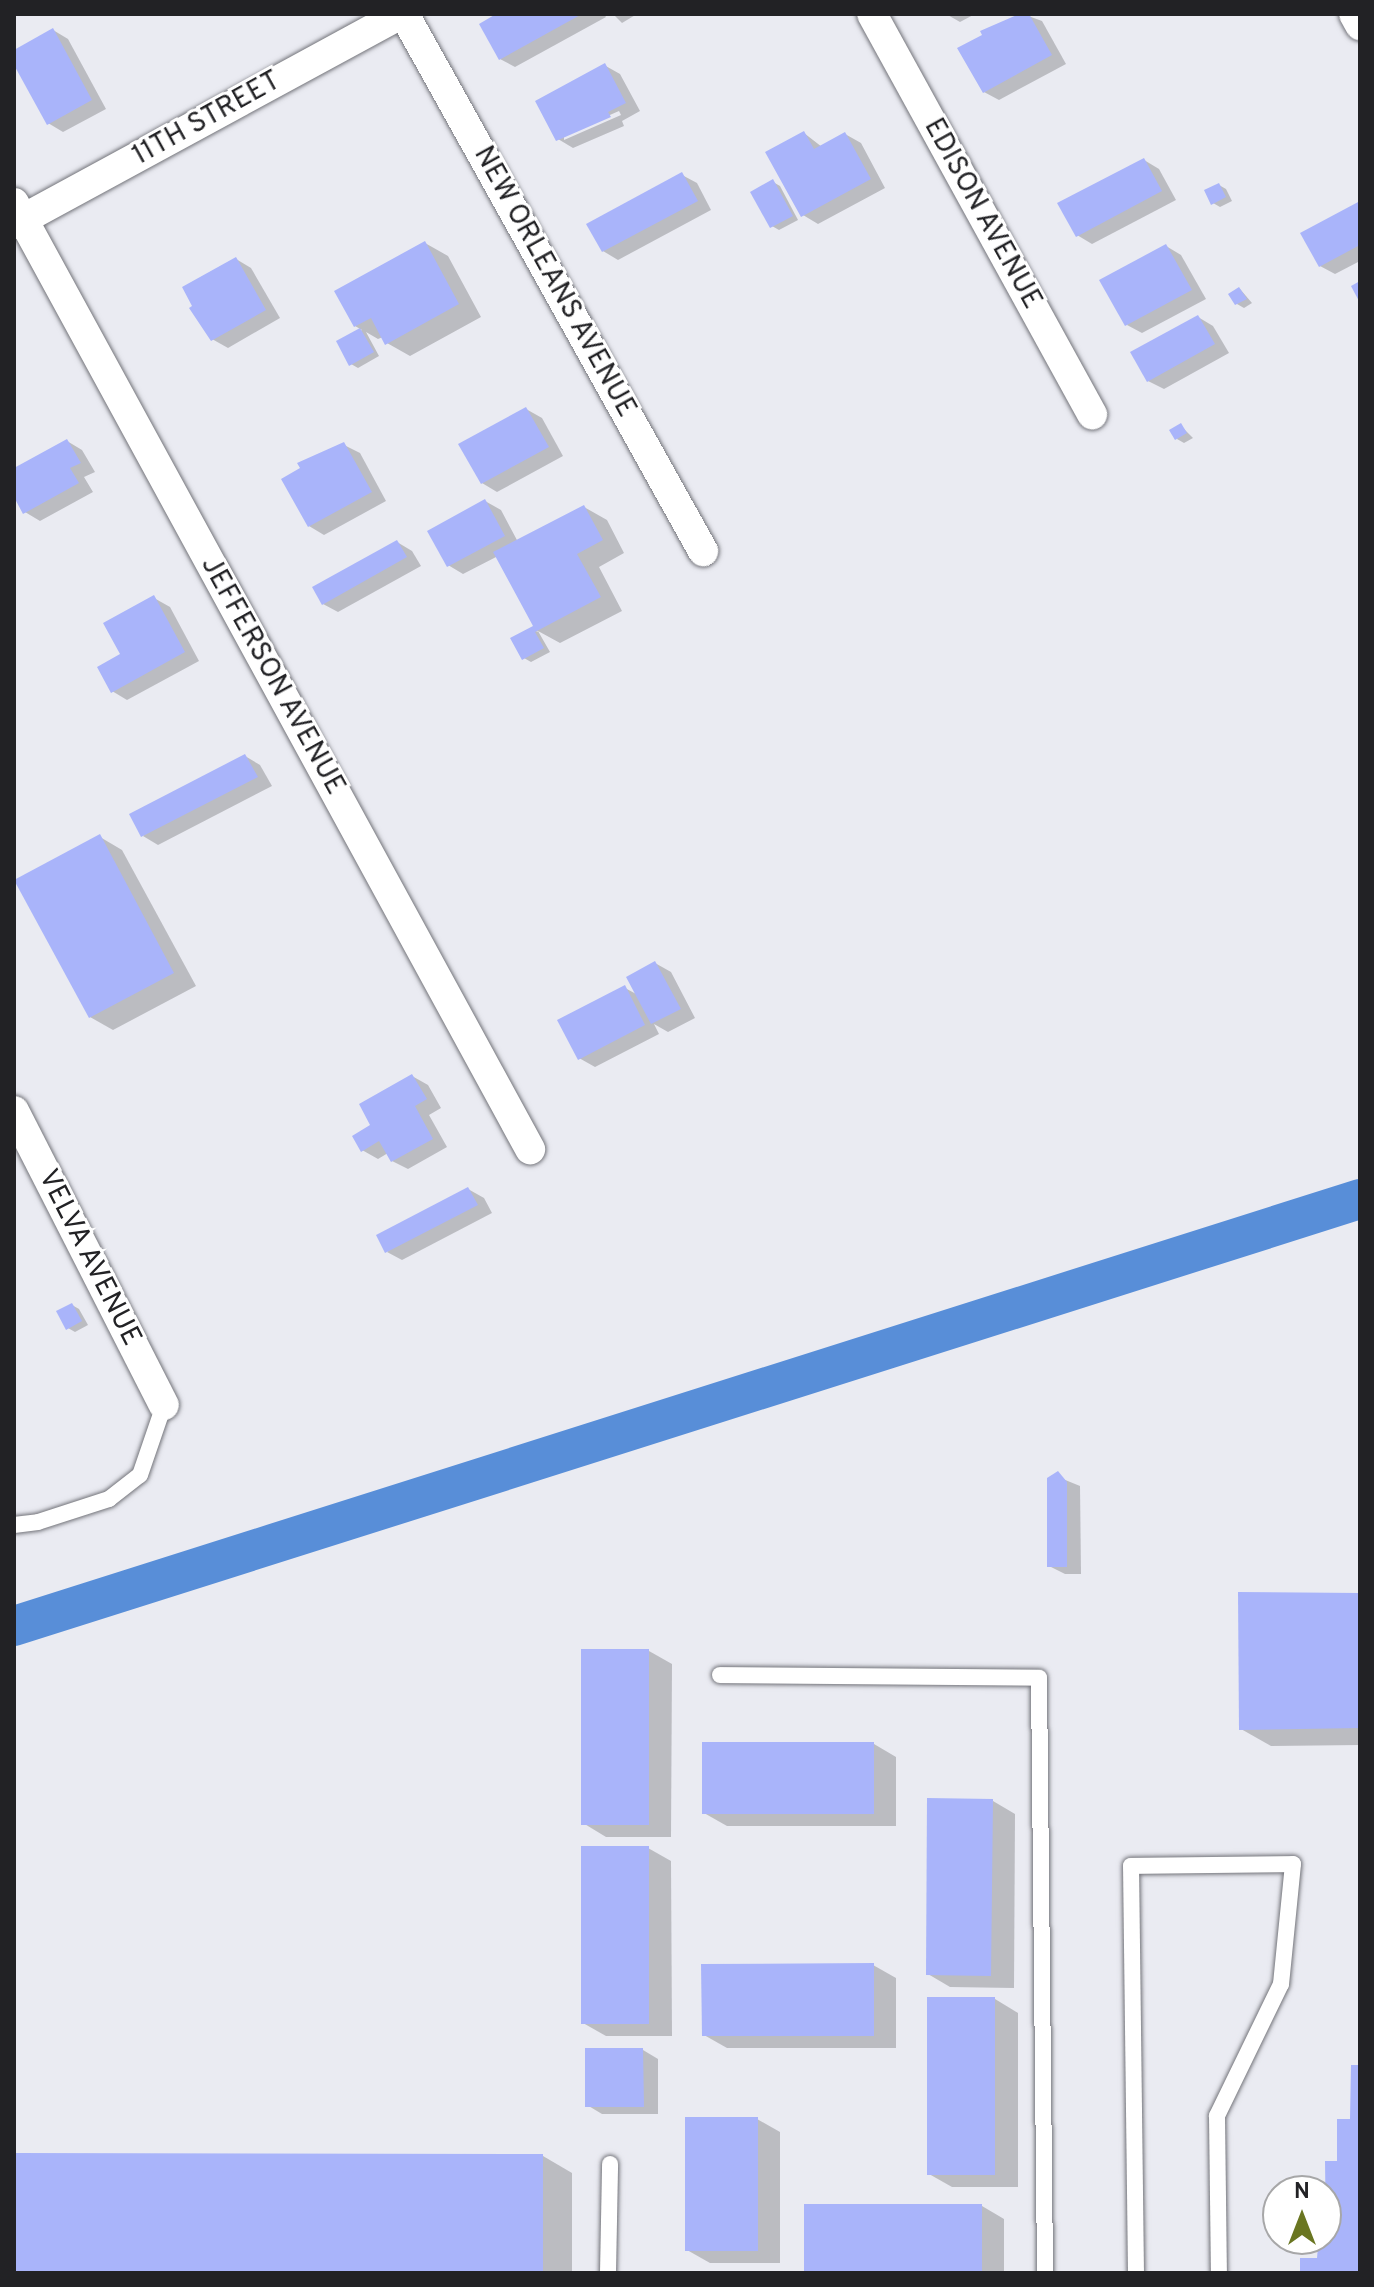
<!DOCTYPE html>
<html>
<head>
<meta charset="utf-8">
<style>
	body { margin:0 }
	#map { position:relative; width:1374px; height:2287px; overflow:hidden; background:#eaebf2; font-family:Overpass,sans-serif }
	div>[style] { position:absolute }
	.shadow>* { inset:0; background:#0003 }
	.canal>* { height:40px; margin:-20px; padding:0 20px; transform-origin:20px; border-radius:20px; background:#588ed8 }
	.building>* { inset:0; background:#a9b4fa }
	.roads { filter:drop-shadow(0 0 2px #73747a) drop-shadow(0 0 2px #73747a) }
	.lane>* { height:16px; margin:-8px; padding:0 8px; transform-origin:8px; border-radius:8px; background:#fff }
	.street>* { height:30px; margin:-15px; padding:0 15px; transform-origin:15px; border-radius:15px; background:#fff }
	span { translate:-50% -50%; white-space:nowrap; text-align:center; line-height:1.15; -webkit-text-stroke:6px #fff; paint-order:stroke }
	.street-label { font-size:28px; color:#222225 }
	.frame { position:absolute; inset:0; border:16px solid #222225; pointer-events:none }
	.north { position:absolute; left:1262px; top:2175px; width:80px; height:80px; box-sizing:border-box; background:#fff; border:2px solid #a7a7a8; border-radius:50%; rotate:0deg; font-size:22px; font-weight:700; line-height:32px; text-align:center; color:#222225 }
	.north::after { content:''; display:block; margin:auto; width:28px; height:36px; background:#6a7621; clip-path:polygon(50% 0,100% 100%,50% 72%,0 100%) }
</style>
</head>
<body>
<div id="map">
	<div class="shadow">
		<div style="clip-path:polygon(500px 14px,604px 14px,606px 17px,515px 67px,500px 59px)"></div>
		<div style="clip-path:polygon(613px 14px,637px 14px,622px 23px)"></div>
		<div style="clip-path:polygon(946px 14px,975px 14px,960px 22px)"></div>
		<div style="clip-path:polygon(1023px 14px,1042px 21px,1066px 64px,999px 100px,984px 92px)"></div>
		<div style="clip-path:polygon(53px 30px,68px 39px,106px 109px,63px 132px,48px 123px,14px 60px,14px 52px)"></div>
		<div style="clip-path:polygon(evenodd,604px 65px,620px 74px,640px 111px,622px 121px,624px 126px,573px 148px,558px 139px,604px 65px,619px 111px,621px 115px,564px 140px,564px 135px,619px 111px)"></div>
		<div style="clip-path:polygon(804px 133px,822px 147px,845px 134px,861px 143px,885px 188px,818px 224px,803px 215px)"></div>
		<div style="clip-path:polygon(1144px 160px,1159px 169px,1176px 200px,1092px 244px,1077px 235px)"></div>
		<div style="clip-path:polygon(682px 175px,697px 183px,711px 210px,618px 260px,603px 251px)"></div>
		<div style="clip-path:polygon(773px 182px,780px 186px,798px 220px,779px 230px,772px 226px)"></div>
		<div style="clip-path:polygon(1219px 185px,1226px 189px,1232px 201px,1220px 207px,1213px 203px)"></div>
		<div style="clip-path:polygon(1360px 203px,1360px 261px,1335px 274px,1320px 266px)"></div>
		<div style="clip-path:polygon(425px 243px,448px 256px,481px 317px,410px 356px,387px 343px,383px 337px,378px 339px,366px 332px,379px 356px,358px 368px,351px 364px,339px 342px,362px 330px,355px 326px)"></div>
		<div style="clip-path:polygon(1166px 246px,1181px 255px,1206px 299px,1142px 333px,1127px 325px)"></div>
		<div style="clip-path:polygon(236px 259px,251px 268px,280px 318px,228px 348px,212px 339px)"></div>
		<div style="clip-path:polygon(1240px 289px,1252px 303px,1244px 308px,1237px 304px)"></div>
		<div style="clip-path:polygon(1198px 317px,1213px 326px,1229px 353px,1164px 389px,1148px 381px)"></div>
		<div style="clip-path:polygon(526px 409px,542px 418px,563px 456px,497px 492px,482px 483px)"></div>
		<div style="clip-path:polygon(1181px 426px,1193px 438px,1184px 443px,1177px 439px)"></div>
		<div style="clip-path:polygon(67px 441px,82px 450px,95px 472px,84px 477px,93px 492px,40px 521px,25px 512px,14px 493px,14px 471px)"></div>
		<div style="clip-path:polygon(344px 445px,360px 453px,386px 501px,324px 535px,309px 526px)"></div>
		<div style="clip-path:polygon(485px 501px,501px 510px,518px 542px,584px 507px,607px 520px,624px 553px,599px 567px,622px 611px,560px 643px,538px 631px,550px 652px,531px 662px,524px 658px,532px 629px,538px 632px,498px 556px,463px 574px,448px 565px)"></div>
		<div style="clip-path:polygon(397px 542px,412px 551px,421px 566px,338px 612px,323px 604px)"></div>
		<div style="clip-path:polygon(154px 598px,170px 607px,199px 661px,127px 700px,112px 691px,122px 655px)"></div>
		<div style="clip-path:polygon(245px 756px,260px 765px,272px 786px,158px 845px,143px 836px)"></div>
		<div style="clip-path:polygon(100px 837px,122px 850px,196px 986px,113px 1030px,90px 1017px)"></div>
		<div style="clip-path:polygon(655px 963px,671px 972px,695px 1018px,668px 1032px,654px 1024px,659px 1034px,595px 1067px,579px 1058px,625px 988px,638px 995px)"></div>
		<div style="clip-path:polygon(412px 1076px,428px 1085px,441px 1108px,429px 1115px,447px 1147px,408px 1169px,392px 1161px,388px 1153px,378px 1159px,362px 1150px)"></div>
		<div style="clip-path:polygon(468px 1189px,484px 1198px,492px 1213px,402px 1260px,387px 1252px)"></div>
		<div style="clip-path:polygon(72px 1305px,79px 1309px,88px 1325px,75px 1332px,68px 1328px)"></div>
		<div style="clip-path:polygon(1053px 1475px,1080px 1486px,1081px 1574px,1065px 1574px,1049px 1566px)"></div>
		<div style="clip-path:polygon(1360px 1595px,1360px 1745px,1271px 1746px,1241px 1729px)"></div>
		<div style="clip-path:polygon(649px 1651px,672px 1664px,671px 1837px,606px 1837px,583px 1823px)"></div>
		<div style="clip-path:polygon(874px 1744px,896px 1757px,896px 1826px,727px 1826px,704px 1813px)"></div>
		<div style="clip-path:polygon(993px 1801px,1015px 1814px,1014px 1988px,950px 1987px,928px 1974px)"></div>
		<div style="clip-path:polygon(648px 1848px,671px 1861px,672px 2036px,606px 2036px,583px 2023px)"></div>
		<div style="clip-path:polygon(873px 1965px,896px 1978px,896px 2048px,727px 2048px,704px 2035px)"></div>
		<div style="clip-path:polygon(995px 1999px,1018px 2013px,1018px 2187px,952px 2187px,929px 2174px)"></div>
		<div style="clip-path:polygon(643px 2050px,658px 2059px,658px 2114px,602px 2114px,587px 2105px)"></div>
		<div style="clip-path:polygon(757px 2119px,780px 2132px,780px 2263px,710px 2263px,687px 2250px)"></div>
		<div style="clip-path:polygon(14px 2155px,543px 2156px,572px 2173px,572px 2273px,14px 2273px)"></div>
		<div style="clip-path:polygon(982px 2206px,1004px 2219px,1004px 2273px,806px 2271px)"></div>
	</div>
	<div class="canal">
		<div style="left:14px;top:1626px;width:1412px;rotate:-17.6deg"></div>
	</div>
	<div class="building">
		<div style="clip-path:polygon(496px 14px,582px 14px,499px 60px,479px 24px)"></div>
		<div style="clip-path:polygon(1019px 14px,1029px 14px,1052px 55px,983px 93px,957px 48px,982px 35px,980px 31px)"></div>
		<div style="clip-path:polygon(53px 28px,92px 100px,47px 125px,14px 65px,14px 50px)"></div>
		<div style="clip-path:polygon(605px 63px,626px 103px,608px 112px,611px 117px,556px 141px,535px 101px)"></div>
		<div style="clip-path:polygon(804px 131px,814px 149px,845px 132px,871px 179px,801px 217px,765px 152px)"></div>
		<div style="clip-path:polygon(1144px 158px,1162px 191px,1076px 237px,1057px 203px)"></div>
		<div style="clip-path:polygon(682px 172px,698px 201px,602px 252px,586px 224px)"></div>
		<div style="clip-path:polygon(773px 179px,793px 216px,770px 228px,750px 192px)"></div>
		<div style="clip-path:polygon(1219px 183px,1226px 197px,1211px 205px,1204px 190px)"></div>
		<div style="clip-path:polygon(1360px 201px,1360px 245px,1319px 267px,1300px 233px)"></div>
		<div style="clip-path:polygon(425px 241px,459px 304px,385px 345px,371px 318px,354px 327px,334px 291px)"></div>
		<div style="clip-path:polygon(1166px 244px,1192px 290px,1125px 326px,1099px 280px)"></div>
		<div style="clip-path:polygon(236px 257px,266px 310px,211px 341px,189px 308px,192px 306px,182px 287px)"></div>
		<div style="clip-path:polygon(1360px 281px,1360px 303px,1351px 286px)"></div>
		<div style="clip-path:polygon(1239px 287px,1247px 299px,1235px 305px,1228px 294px)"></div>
		<div style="clip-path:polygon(1198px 315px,1215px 344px,1147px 382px,1130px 352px)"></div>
		<div style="clip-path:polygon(360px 328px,374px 352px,349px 366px,336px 341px)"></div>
		<div style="clip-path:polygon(526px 407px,549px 447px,481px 484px,458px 444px)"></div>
		<div style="clip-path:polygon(1181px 423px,1187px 433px,1175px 440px,1169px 430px)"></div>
		<div style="clip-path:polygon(67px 439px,81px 463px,70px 468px,79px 483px,23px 514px,14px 497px,14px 468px)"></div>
		<div style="clip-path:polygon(344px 442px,372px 492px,308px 527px,281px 479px,300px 468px,297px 463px)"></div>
		<div style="clip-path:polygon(485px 499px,505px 536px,447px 567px,427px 531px)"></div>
		<div style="clip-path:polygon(584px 505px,603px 540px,577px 554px,601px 597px,535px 632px,544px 648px,522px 660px,510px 638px,533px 626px,493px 552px)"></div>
		<div style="clip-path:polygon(397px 540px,407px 557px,322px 605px,312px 587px)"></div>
		<div style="clip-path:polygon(154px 595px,185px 652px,111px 693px,97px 667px,120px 654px,103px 623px)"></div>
		<div style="clip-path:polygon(245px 754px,258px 777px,141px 837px,129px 814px)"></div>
		<div style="clip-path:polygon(100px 834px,174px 973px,89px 1018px,14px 880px)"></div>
		<div style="clip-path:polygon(655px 961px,681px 1009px,651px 1024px,626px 977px)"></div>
		<div style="clip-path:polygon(625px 985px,645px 1025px,578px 1060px,557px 1020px)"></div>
		<div style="clip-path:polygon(412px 1074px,427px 1099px,415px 1106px,433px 1139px,391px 1162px,379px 1141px,361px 1152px,352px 1136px,370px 1125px,359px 1104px)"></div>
		<div style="clip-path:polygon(468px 1187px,478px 1205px,385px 1253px,376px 1235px)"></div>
		<div style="clip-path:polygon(72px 1303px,82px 1321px,66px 1330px,56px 1311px)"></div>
		<div style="clip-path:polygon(1058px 1471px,1067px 1482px,1067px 1567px,1047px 1567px,1047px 1478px)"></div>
		<div style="clip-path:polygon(1238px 1592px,1360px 1593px,1360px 1728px,1239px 1730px)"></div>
		<div style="clip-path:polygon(581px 1649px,649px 1649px,649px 1825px,581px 1825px)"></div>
		<div style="clip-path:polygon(702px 1742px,874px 1742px,874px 1814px,702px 1814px)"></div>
		<div style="clip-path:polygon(927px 1798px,993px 1799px,991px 1976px,926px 1975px)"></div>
		<div style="clip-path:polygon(581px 1846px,649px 1846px,649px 2024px,581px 2024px)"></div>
		<div style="clip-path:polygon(874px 1963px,874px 2036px,702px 2036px,701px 1964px)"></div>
		<div style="clip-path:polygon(927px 1997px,995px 1997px,995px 2175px,927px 2175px)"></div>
		<div style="clip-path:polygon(585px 2048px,643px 2048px,644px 2107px,585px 2107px)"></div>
		<div style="clip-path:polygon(1351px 2065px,1360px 2065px,1360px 2273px,1300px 2273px,1300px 2258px,1317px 2258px,1318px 2246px,1309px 2246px,1309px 2239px,1326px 2239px,1325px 2161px,1337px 2161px,1337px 2119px,1350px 2119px)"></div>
		<div style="clip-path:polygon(685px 2117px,758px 2117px,758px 2251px,685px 2251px)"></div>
		<div style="clip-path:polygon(14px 2153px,543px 2154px,543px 2273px,14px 2272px)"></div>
		<div style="clip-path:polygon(804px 2204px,982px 2204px,982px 2272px,804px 2272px)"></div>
	</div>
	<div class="roads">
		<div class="lane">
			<div style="left:14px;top:1525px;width:24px;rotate:-7deg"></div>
			<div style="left:38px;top:1522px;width:75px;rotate:-17.9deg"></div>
			<div style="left:109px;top:1499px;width:39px;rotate:-38deg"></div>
			<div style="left:140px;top:1475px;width:74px;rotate:-71.1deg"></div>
			<div style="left:720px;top:1675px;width:319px;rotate:0.5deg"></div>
			<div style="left:1039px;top:1678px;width:595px;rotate:89.42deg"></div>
			<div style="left:608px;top:2273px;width:109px;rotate:-88.9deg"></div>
			<div style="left:1136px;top:2273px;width:407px;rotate:-90.7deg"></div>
			<div style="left:1131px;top:1866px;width:162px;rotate:-0.7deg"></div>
			<div style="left:1293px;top:1864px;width:121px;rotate:95.7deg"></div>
			<div style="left:1281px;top:1984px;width:147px;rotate:115.9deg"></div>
			<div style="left:1217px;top:2116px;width:157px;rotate:89.3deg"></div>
		</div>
		<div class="street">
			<div style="left:404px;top:14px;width:615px;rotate:60.89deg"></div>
			<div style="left:872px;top:14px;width:457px;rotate:61.2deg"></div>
			<div style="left:1354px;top:14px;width:13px;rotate:61deg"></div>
			<div style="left:14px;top:203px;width:1078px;rotate:61.39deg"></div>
			<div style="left:14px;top:224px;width:439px;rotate:-28.5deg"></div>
			<div style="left:14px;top:1111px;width:330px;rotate:63deg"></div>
		</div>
	</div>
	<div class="street-label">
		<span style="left:207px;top:119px;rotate:-29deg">11TH STREET</span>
		<span style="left:982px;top:214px;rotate:61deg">EDISON AVENUE</span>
		<span style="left:554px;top:282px;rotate:61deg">NEW ORLEANS AVENUE</span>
		<span style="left:272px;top:676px;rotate:61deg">JEFFERSON AVENUE</span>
		<span style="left:89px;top:1258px;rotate:63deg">VELVA AVENUE</span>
	</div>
	<div class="frame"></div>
	<div class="north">N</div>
</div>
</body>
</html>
